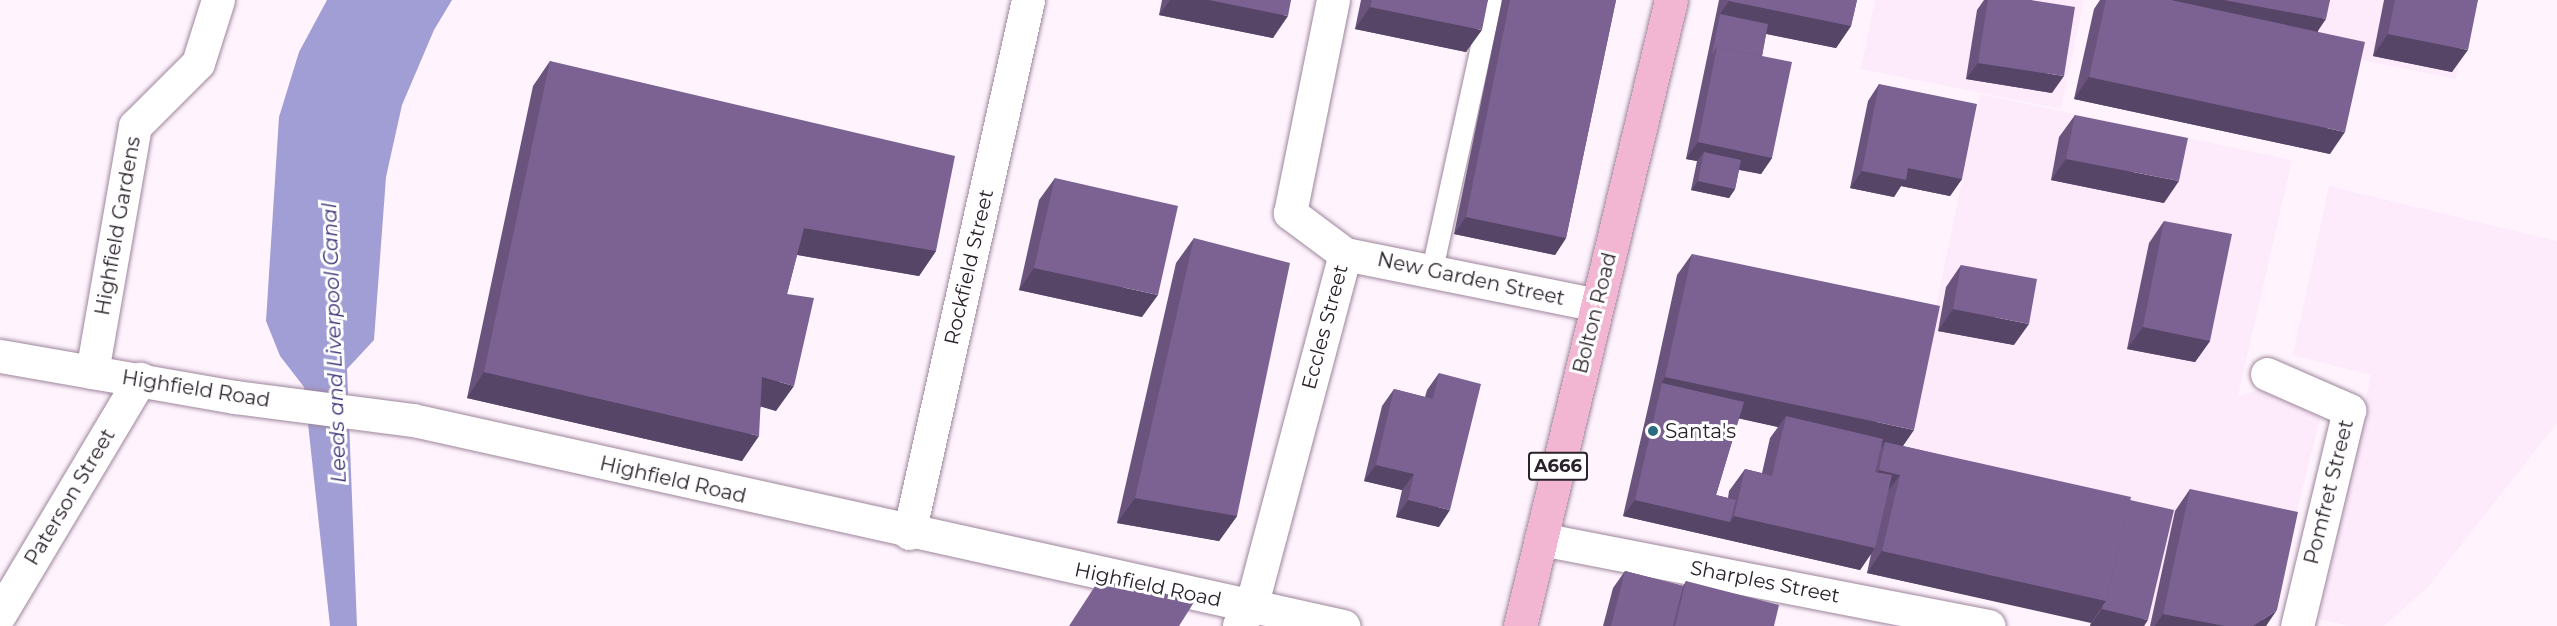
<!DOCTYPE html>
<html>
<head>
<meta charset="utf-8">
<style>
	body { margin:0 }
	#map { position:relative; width:2557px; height:626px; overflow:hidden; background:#fff4fe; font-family:Montserrat,sans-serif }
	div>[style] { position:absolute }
	.built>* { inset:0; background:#fdeafb }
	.water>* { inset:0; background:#a19ed5 }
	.roads { filter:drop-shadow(0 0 2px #9d869b) drop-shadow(0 0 2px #9d869b) }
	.service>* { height:21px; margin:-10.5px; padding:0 10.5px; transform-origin:10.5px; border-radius:10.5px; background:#fff }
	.minor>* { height:33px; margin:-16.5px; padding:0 16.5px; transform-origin:16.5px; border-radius:16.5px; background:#fff }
	.trunk>* { height:33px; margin:-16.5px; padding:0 16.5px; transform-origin:16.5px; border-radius:16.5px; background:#f2b6d2 }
	.wall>* { inset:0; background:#6a547e }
	.shaded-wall>* { inset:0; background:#564567 }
	.building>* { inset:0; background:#7b6293 }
	.dots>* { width:16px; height:16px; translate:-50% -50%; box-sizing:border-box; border:3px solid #fff; border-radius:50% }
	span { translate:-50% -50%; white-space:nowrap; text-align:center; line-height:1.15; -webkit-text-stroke:6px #fff; paint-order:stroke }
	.shield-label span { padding:2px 4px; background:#fff; border:2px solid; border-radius:4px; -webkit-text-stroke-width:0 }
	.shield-label { font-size:18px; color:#2a212a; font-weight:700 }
	.street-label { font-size:20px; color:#2a212a }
	.poi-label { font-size:20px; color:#2a212a }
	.left { translate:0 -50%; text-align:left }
	.water-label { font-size:21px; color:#42387b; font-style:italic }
</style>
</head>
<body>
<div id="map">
	<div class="built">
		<div style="clip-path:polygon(1875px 0,2084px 0,2061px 109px,1861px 69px)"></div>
		<div style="clip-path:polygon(2101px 0,2472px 0,2456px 79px,2100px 8px)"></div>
		<div style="clip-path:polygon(1980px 94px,2292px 160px,2238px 396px,2262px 389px,2322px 410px,2268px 626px,2144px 626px,1905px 456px)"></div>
		<div style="clip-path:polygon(2329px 186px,2557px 241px,2557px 423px,2427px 588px,2384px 626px,2350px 626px,2319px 619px,2371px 375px,2293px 355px)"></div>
	</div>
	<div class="water">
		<div style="clip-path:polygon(327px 0,452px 0,434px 30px,402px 105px,386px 177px,374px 340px,347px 369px,357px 626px,330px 626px,304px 387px,280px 356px,266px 321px,279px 117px,299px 52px)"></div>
	</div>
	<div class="roads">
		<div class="service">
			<div style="left:1432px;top:269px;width:275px;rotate:-77.6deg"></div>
		</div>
		<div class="minor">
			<div style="left:1345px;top:254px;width:257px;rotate:11.4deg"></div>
			<div style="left:0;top:356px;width:239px;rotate:9.9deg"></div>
			<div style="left:235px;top:397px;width:179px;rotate:7.4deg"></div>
			<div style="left:413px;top:420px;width:953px;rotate:12.49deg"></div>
			<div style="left:92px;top:372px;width:250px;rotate:-80.1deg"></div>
			<div style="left:135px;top:126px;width:89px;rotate:-45deg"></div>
			<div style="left:198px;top:63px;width:66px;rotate:-72.4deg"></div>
			<div style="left:2267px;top:374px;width:90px;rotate:23.7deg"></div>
			<div style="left:2349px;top:410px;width:222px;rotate:103.5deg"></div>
			<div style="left:909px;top:533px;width:546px;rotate:-77.41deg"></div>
			<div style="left:1541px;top:539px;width:456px;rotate:11deg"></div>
			<div style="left:0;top:614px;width:274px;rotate:-59.2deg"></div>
			<div style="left:1239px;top:625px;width:22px;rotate:-56deg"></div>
			<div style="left:1251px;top:607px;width:365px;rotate:-75.1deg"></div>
			<div style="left:1345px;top:254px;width:69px;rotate:-143.3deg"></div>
			<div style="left:1290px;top:213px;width:217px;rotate:-78.6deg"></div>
		</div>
		<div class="trunk">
			<div style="left:1520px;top:626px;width:644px;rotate:-76.44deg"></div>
		</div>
	</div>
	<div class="wall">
		<div style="clip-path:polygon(1162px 0,1291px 0,1273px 38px,1159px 15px)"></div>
		<div style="clip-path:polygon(1361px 0,1488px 0,1466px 52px,1355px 29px)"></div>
		<div style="clip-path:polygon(1502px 0,1616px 0,1566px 238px,1555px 255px,1454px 234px)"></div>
		<div style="clip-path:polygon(1719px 0,1857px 0,1851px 26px,1836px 48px,1766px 34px,1762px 56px,1772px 158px,1761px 174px,1739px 170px,1735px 189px,1729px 198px,1691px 190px,1697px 161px,1686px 159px)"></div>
		<div style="clip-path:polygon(1984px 0,2031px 0,2052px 93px,1966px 79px,1977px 10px)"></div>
		<div style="clip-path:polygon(2100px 0,2330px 0,2318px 31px,2330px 154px,2074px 99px,2094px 9px)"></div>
		<div style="clip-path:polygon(2384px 0,2478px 0,2452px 72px,2373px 56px)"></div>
		<div style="clip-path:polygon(550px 61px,936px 251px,919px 276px,797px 255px,787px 294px,776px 411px,761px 406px,742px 461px,467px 398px,533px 86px)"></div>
		<div style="clip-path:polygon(1879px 84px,1962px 179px,1950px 196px,1901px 186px,1894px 197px,1850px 188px,1868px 101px)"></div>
		<div style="clip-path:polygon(2075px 115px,2164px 203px,2051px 180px,2059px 137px)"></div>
		<div style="clip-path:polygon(1055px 178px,1142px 317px,1019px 290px,1039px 200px)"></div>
		<div style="clip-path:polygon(2164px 221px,2210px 341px,2195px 362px,2127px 349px,2149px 243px)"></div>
		<div style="clip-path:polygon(1194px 238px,1237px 516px,1219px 541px,1117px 523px,1176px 263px)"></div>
		<div style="clip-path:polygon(evenodd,1692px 254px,1903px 446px,2130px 500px,2144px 626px,2090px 626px,2091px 622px,1867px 573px,1871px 554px,1860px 570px,1623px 516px,1650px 399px,1677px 275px,1692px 254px,1739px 418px,1778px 427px,1770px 438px,1762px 473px,1745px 469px,1729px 491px,1728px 498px,1716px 495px,1739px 418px)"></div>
		<div style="clip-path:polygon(1961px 265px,2014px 345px,1938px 331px,1946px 287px)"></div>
		<div style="clip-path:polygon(1439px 373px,1439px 527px,1396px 517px,1402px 490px,1364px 481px,1382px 406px,1394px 389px,1425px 397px,1427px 390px)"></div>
		<div style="clip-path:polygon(2190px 489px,2266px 626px,2150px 626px,2175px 511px)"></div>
		<div style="clip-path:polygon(1625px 571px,1683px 586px,1686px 581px,1774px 626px,1603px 626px,1613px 588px)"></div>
	</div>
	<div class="shaded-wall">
		<div style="clip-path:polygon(1170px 0,1209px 0,1288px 16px,1273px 38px,1159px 15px)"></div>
		<div style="clip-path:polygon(2112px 0,2224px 0,2326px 19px,2311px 41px)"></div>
		<div style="clip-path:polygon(1729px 1px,1851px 26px,1836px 48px,1718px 24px,1720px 14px)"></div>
		<div style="clip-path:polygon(1370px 7px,1482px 30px,1466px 52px,1355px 29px)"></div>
		<div style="clip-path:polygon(2388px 34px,2468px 50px,2452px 72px,2373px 56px)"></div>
		<div style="clip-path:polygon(1978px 63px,2064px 76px,2052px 93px,1966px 79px)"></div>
		<div style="clip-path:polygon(2089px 77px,2345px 132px,2330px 154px,2074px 99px)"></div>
		<div style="clip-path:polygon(1698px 142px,1772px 158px,1761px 174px,1702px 162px,1704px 152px,1697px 161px,1686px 159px)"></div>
		<div style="clip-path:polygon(2066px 159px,2179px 181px,2164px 203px,2051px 180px)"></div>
		<div style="clip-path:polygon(1908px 168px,1962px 179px,1950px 196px,1901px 186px,1894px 197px,1850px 188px,1862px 171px)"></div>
		<div style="clip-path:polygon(1698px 181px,1735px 189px,1729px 198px,1691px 190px)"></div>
		<div style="clip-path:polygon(1466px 217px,1566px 238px,1555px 255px,1454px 234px)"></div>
		<div style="clip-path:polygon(804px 228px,936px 251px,919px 276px,787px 253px)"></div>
		<div style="clip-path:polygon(1034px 268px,1158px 295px,1142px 317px,1019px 290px)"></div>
		<div style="clip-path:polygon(1953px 309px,2029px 324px,2014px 345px,1938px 331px)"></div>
		<div style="clip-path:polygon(2143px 327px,2210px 341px,2195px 362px,2127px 349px)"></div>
		<div style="clip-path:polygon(484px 372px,759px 436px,742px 461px,467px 398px)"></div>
		<div style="clip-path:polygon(762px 377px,794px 386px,776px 411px,745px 402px)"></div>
		<div style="clip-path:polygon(1665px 377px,1914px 430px,1899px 452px,1885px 442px,1881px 448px,1783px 428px,1786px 416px,1778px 427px,1658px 401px,1662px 383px)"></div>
		<div style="clip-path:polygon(1376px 465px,1414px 474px,1402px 490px,1364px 481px)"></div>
		<div style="clip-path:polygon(1879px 470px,1900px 475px,1884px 496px,1864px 492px)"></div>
		<div style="clip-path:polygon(1135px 498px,1237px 516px,1219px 541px,1117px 523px)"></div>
		<div style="clip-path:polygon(1408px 500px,1450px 510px,1439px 527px,1396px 517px)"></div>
		<div style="clip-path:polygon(1635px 500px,1730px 522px,1734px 516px,1875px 548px,1860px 570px,1623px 516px)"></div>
		<div style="clip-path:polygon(1882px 551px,2106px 601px,2091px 623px,1867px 573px)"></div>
		<div style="clip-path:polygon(2102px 609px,2148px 620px,2144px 626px,2090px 626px)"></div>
		<div style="clip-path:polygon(2277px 610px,2266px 626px,2253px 626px)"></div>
		<div style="clip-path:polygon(2163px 614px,2225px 626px,2155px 626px)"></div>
	</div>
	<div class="building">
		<div style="clip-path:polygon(1209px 0,1291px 0,1288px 16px)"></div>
		<div style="clip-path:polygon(1372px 0,1488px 0,1482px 30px,1370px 7px)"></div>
		<div style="clip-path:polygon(1510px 0,1616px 0,1566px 238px,1466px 217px)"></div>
		<div style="clip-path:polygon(1729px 0,1857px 0,1851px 26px,1729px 1px)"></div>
		<div style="clip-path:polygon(1988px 0,2031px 0,2075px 7px,2064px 76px,1978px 63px)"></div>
		<div style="clip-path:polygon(2106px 0,2171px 0,2365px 42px,2345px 132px,2089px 77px)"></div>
		<div style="clip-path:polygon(2224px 0,2330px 0,2326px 19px)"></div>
		<div style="clip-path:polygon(2395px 0,2478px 0,2468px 50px,2388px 34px)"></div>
		<div style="clip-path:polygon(1720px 14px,1768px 24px,1762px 56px,1717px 47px,1712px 54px)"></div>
		<div style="clip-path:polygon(1717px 47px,1792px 62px,1772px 158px,1698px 142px)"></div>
		<div style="clip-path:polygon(550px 61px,955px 156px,936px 251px,804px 228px,787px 294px,814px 298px,794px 386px,762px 377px,759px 436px,484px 372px)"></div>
		<div style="clip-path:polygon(1879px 84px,1977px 104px,1962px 179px,1908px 168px,1906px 180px,1862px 171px)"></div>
		<div style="clip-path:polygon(2075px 115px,2188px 138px,2179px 181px,2066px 159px)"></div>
		<div style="clip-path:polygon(1704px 152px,1741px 160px,1735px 189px,1698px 181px)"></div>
		<div style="clip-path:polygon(1055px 178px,1178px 206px,1158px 295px,1034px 268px)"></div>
		<div style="clip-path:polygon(2164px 221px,2232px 234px,2210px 341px,2143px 327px)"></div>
		<div style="clip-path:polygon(1194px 238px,1290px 263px,1237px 516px,1135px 498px)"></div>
		<div style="clip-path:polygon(1692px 254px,1940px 306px,1914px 430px,1665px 377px)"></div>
		<div style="clip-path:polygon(1961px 265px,2037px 279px,2029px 324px,1953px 309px)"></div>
		<div style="clip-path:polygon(1439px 373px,1481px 384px,1450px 510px,1408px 500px,1414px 474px,1376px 465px,1394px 389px,1433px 399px)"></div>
		<div style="clip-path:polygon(1662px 383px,1744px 402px,1716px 495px,1736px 500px,1730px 522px,1635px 500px)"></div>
		<div style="clip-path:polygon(1786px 416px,1883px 439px,1875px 472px,1892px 475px,1875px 548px,1734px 516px,1745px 469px,1772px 476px)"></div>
		<div style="clip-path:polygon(1885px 442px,2131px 497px,2106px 601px,1882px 551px,1900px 475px,1879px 470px)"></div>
		<div style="clip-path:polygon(2190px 489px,2298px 512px,2277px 610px,2253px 626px,2225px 626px,2163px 614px)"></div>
		<div style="clip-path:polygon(2130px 500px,2174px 510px,2148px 620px,2102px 609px,2103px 605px,2106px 601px)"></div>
		<div style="clip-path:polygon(1625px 571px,1683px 586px,1673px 626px,1611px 626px)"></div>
		<div style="clip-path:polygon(1099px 580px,1196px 599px,1179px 626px,1069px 626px)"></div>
		<div style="clip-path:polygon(1686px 581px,1779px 605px,1774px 626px,1675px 626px)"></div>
	</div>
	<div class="dots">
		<div style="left:1653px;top:431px;background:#2b6a7f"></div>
	</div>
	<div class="shield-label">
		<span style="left:1558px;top:466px">A666</span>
	</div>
	<div class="street-label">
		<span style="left:118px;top:226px;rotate:-80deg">Highfield Gardens</span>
		<span style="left:969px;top:267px;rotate:-77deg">Rockfield Street</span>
		<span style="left:1471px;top:279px;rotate:12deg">New Garden Street</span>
		<span style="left:1595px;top:313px;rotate:-76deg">Bolton Road</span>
		<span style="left:1325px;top:327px;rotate:-75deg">Eccles Street</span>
		<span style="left:196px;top:389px;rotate:9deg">Highfield Road</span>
		<span style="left:673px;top:480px;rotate:13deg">Highfield Road</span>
		<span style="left:2329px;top:492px;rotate:-76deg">Pomfret Street</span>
		<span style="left:70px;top:497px;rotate:-59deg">Paterson Street</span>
		<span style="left:1765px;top:582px;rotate:11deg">Sharples Street</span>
		<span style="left:1148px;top:585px;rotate:12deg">Highfield Road</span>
	</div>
	<div class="poi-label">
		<span class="left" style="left:1665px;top:431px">Santa's</span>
	</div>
	<div class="water-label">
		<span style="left:334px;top:343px;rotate:-92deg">Leeds and Liverpool Canal</span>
	</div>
</div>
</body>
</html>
